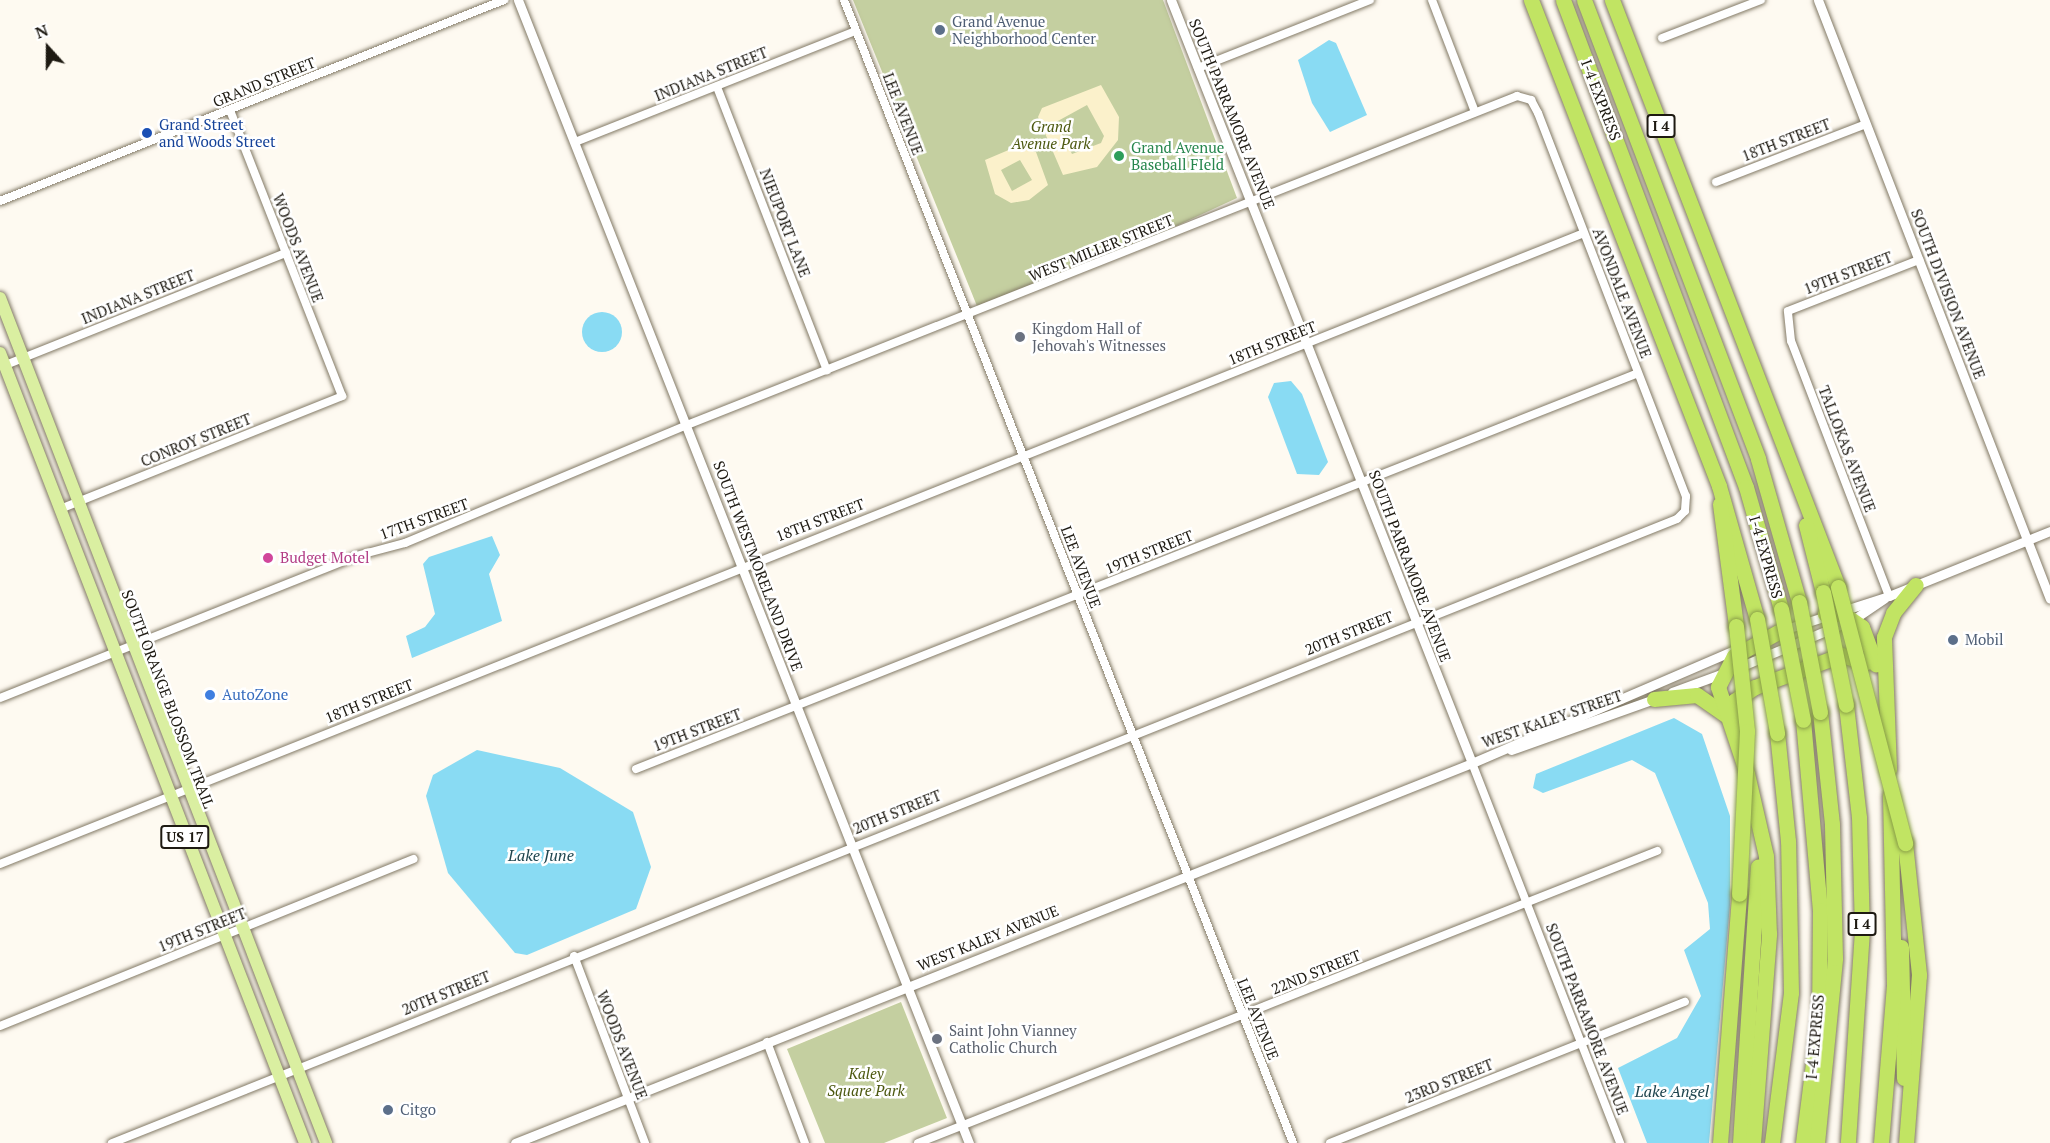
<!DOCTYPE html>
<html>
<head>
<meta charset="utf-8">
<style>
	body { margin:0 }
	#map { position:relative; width:2050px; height:1143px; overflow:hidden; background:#fefaf1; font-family:"PT Serif",serif }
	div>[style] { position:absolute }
	.green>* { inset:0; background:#c4cfa0 }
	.sand>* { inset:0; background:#fbf1cb }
	.water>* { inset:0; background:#89dbf3 }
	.round { border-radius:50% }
	.roads { filter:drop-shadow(0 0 2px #827965) drop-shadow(0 0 2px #827965) }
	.minor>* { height:8px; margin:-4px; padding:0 4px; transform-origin:4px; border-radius:4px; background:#fff }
	.tertiary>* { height:9px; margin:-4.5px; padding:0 4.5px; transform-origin:4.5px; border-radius:4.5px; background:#fff }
	.primary>* { height:12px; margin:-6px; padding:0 6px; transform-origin:6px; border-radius:6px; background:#daefa1 }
	.motorway>* { height:15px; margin:-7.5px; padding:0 7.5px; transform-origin:7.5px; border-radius:7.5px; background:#c1e463 }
	.bridges { filter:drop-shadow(0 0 2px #889d47) drop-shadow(0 0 2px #889d47) }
	.motorway-bridge>* { height:15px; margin:-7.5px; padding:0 7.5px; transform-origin:7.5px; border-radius:7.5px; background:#c1e463 }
	.dots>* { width:16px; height:16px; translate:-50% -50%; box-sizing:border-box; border:3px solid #fff; border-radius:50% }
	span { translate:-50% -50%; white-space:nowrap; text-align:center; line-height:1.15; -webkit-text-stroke:5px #fff; paint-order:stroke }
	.shield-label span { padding:2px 4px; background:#fff; border:2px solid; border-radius:4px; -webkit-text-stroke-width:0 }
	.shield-label { font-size:14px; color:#1e1a12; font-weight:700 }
	.service-label { font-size:15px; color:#4e5e75 }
	.left { translate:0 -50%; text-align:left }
	.street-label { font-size:15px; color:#1e1a12 }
	.transit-label { font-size:15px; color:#164399 }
	.park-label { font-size:15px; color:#4c580f; font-style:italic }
	.leisure-label { font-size:15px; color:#27864d }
	.worship-label { font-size:15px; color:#5b616d }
	.hotel-label { font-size:15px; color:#b23c85 }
	.shop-label { font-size:15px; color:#366cbe }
	.water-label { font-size:16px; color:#1e444e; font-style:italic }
	.north { position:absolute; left:18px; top:18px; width:60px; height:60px; -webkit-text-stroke:4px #fff; paint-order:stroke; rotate:339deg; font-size:16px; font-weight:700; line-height:24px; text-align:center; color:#1e1a12 }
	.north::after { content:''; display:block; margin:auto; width:21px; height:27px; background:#1e1a12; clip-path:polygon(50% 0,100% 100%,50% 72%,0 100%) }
</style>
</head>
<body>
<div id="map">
	<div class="green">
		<div style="clip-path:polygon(853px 0,1163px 0,1237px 198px,1131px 247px,977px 306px)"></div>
		<div style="clip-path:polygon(901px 1002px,947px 1118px,884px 1143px,825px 1143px,787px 1049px)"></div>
	</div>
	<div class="sand">
		<div style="clip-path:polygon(evenodd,1101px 85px,1119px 117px,1118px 140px,1097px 167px,1063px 175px,1038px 117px,1042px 108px,1101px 85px,1087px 105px,1104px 136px,1101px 143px,1072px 154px,1056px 122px,1087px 105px)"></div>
		<div style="clip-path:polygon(evenodd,1018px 146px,1036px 152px,1048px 185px,1029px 200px,1011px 203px,995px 194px,985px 160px,1018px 146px,1020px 160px,1032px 180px,1012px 191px,1001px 170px,1020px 160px)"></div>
	</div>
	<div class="water">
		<div style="clip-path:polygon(1329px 40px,1336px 43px,1367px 115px,1330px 132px,1312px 103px,1298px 60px)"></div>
		<div class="round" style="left:582px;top:312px;width:40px;height:40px"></div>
		<div style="clip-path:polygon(1291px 381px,1302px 394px,1328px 462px,1319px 475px,1297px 474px,1268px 397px,1274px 383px)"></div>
		<div style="clip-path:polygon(492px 536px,500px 555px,489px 574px,502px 621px,412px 658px,406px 636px,425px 627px,435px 614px,423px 564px,429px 557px)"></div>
		<div style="clip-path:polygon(1674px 718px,1702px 734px,1730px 816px,1730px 905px,1709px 1143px,1647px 1143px,1618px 1068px,1677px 1038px,1701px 996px,1684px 950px,1710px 929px,1708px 903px,1655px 773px,1632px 760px,1543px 793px,1533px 788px,1536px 774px)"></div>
		<div style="clip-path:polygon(477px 750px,560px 768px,633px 812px,651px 867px,636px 909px,527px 955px,515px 953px,448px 873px,426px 796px,433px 775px)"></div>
	</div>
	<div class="roads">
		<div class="minor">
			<div style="left:844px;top:0;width:1228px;rotate:68.55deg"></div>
			<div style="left:1432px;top:0;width:120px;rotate:69deg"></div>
			<div style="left:1662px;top:38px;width:106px;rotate:-21deg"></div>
			<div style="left:1198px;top:68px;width:185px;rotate:-21.6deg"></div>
			<div style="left:717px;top:87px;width:304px;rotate:68.8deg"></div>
			<div style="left:575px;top:142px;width:302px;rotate:-21.6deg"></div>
			<div style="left:1716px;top:182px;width:161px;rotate:-21.1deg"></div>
			<div style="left:0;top:201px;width:543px;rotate:-21.74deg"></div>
			<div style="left:3px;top:366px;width:305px;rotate:-21.8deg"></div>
			<div style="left:60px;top:509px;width:304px;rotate:-21.8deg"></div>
			<div style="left:342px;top:396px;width:307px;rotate:-111.4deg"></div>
			<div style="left:1889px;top:596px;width:273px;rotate:-111deg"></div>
			<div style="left:1791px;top:341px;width:30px;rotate:-96deg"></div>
			<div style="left:1788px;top:311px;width:141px;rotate:-21.3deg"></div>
			<div style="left:0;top:698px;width:383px;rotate:-21.7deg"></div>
			<div style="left:356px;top:556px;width:51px;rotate:-14.9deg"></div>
			<div style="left:405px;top:543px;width:306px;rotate:-22.7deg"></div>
			<div style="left:687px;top:425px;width:893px;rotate:-21.62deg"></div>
			<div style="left:1517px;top:96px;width:15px;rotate:16deg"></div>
			<div style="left:1531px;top:100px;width:15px;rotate:62deg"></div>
			<div style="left:1538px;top:113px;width:411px;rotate:68.9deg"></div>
			<div style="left:1686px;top:496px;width:15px;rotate:94deg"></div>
			<div style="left:1685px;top:511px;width:11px;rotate:135deg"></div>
			<div style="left:1677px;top:519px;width:1685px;rotate:158.26deg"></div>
			<div style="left:1472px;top:763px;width:408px;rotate:68.7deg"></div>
			<div style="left:636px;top:769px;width:1077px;rotate:-21.56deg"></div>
			<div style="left:0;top:864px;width:1705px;rotate:-21.72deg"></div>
			<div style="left:574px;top:956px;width:200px;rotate:69.2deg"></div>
			<div style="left:0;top:1026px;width:446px;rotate:-22deg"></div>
			<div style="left:767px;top:1042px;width:108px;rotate:69.4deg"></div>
			<div style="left:918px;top:1143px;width:795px;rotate:-21.56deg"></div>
			<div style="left:1330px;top:1143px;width:382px;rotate:-21.7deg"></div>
		</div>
		<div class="tertiary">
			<div style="left:518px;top:0;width:1229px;rotate:68.47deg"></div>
			<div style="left:1171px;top:0;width:820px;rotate:68.47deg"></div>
			<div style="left:1818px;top:0;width:642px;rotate:68.83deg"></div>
			<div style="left:1783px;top:630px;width:111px;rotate:-17.8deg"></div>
			<div style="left:1889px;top:596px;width:174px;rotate:-22deg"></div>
			<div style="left:1737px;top:668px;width:127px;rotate:-22.7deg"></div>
			<div style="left:1854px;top:619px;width:36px;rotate:-34deg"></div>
			<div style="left:1672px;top:692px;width:55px;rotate:-20.1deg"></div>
			<div style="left:1511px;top:750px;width:155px;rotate:-19.6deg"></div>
			<div style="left:515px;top:1143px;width:1030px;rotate:-21.66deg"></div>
			<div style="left:1472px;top:763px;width:288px;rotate:-23.3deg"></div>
		</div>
		<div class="primary">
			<div style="left:0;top:298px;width:906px;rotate:68.9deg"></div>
			<div style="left:0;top:353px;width:847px;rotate:68.89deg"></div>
		</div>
		<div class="motorway">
			<div style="left:1531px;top:0;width:521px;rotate:68.85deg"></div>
			<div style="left:1719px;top:486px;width:138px;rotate:74.1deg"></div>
			<div style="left:1563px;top:0;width:520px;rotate:69.41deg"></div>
			<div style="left:1746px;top:487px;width:127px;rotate:74deg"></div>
			<div style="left:1584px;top:0;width:491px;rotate:69.2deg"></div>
			<div style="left:1758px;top:459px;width:149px;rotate:74deg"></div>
			<div style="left:1612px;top:0;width:629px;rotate:68.94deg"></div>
			<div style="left:1720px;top:504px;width:123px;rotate:82.5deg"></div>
			<div style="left:1806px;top:525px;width:69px;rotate:75.8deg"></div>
			<div style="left:1825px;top:614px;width:18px"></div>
			<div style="left:1843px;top:614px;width:23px;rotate:34deg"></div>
			<div style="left:1862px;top:627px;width:40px;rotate:69.8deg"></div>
			<div style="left:1654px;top:699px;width:43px;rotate:-5.3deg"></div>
			<div style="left:1697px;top:695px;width:35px;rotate:35deg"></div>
			<div style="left:1846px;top:705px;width:113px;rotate:83.4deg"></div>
			<div style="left:1859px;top:817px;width:113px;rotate:88.5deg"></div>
			<div style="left:1862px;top:930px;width:213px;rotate:93.8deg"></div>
			<div style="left:1803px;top:720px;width:191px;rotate:84.9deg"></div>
			<div style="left:1820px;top:910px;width:106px;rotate:90.5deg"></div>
			<div style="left:1819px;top:1016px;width:128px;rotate:97.2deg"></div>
			<div style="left:1734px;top:721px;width:20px;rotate:-90deg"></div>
			<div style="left:1734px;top:701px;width:25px;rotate:-34deg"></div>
			<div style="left:1755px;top:687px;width:92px;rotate:-20.4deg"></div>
			<div style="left:1841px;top:655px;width:26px;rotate:16deg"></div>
			<div style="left:1889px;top:769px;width:132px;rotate:-92.2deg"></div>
			<div style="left:1884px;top:637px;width:26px;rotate:-69deg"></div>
			<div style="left:1893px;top:613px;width:36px;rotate:-51deg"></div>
			<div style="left:1905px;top:843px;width:133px;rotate:83.9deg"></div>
			<div style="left:1919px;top:975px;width:169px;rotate:94.4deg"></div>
			<div style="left:1901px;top:947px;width:131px;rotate:88.7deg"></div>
			<div style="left:1720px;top:1143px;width:250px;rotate:-85.6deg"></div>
			<div style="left:1740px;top:1143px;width:277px;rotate:-86.3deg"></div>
			<div style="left:1753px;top:1143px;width:210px;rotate:-85.6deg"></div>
			<div style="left:1769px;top:934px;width:78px;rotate:-92.2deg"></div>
			<div style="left:1766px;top:856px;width:84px;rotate:-103deg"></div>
			<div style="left:1747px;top:774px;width:92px;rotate:-108.4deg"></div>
			<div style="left:1718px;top:687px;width:35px;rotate:-63deg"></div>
			<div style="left:1734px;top:656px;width:50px;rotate:-28.6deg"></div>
			<div style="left:1772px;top:1143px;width:151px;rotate:-82.8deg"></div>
			<div style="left:1791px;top:993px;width:152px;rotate:-91.1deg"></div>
			<div style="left:1788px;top:841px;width:109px;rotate:-95.8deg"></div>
			<div style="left:1817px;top:1143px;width:186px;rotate:-84.4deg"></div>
			<div style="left:1835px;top:958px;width:134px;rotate:-91.3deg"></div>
			<div style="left:1832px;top:824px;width:113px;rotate:-96.1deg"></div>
			<div style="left:1881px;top:1143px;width:159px;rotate:-85.3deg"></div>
			<div style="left:1894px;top:985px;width:189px;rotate:-91.2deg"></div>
		</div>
	</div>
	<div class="bridges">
		<div class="motorway-bridge">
			<div style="left:1838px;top:587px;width:265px;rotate:75.3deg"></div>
			<div style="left:1823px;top:592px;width:115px;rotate:78.5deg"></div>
			<div style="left:1799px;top:602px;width:112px;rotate:79.2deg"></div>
			<div style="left:1781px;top:609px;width:113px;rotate:78.8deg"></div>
			<div style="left:1757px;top:619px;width:116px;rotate:80deg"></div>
			<div style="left:1736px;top:626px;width:106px;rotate:84deg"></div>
			<div style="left:1747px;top:731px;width:163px;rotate:92.8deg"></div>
		</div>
	</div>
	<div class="dots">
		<div style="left:940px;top:30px;background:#5c6f8a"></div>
		<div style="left:147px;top:133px;background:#1a4fb4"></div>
		<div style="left:1119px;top:156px;background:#2e9e5b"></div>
		<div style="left:1020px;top:337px;background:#6b7280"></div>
		<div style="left:268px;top:558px;background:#d1479c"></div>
		<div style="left:1953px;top:640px;background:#5c6f8a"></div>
		<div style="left:210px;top:695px;background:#3f7fe0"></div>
		<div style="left:937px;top:1039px;background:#6b7280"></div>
		<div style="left:388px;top:1110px;background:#5c6f8a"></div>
	</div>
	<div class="shield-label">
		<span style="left:1661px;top:126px">I 4</span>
		<span style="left:185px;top:837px">US 17</span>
		<span style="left:1862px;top:924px">I 4</span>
	</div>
	<div class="service-label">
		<span class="left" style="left:952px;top:30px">Grand Avenue<br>Neighborhood Center</span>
		<span class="left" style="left:1965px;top:640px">Mobil</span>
		<span class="left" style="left:400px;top:1110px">Citgo</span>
	</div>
	<div class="street-label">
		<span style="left:711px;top:74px;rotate:-22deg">INDIANA STREET</span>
		<span style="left:264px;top:82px;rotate:-22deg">GRAND STREET</span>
		<span style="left:1601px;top:100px;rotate:69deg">I-4 EXPRESS</span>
		<span style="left:903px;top:114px;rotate:69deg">LEE AVENUE</span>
		<span style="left:1232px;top:114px;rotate:68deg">SOUTH PARRAMORE AVENUE</span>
		<span style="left:1786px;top:140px;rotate:-21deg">18TH STREET</span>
		<span style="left:785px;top:223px;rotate:69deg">NIEUPORT LANE</span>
		<span style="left:298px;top:248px;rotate:69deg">WOODS AVENUE</span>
		<span style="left:1101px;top:248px;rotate:-22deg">WEST MILLER STREET</span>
		<span style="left:1848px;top:273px;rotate:-21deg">19TH STREET</span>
		<span style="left:1622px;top:293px;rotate:69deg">AVONDALE AVENUE</span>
		<span style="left:1948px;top:294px;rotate:69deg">SOUTH DIVISION AVENUE</span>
		<span style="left:138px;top:297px;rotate:-22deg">INDIANA STREET</span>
		<span style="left:1272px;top:343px;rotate:-22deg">18TH STREET</span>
		<span style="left:196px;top:440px;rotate:-22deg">CONROY STREET</span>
		<span style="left:1847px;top:449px;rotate:69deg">TALLOKAS AVENUE</span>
		<span style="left:424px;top:519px;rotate:-20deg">17TH STREET</span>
		<span style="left:820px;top:520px;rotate:-21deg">18TH STREET</span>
		<span style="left:1149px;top:552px;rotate:-22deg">19TH STREET</span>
		<span style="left:1766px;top:557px;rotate:74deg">I-4 EXPRESS</span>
		<span style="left:758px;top:566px;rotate:69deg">SOUTH WESTMORELAND DRIVE</span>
		<span style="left:1410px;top:566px;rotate:69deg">SOUTH PARRAMORE AVENUE</span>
		<span style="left:1081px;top:567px;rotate:69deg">LEE AVENUE</span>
		<span style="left:1349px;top:633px;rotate:-22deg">20TH STREET</span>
		<span style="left:168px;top:699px;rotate:69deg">SOUTH ORANGE BLOSSOM TRAIL</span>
		<span style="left:369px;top:701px;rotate:-22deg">18TH STREET</span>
		<span style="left:1552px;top:719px;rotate:-19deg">WEST KALEY STREET</span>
		<span style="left:697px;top:730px;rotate:-21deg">19TH STREET</span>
		<span style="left:897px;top:812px;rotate:-22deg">20TH STREET</span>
		<span style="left:202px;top:930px;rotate:-22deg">19TH STREET</span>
		<span style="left:988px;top:938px;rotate:-22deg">WEST KALEY AVENUE</span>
		<span style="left:1316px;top:972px;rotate:-22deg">22ND STREET</span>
		<span style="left:446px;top:993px;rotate:-22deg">20TH STREET</span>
		<span style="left:1258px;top:1019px;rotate:68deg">LEE AVENUE</span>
		<span style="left:1587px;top:1019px;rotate:69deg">SOUTH PARRAMORE AVENUE</span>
		<span style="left:1815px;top:1037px;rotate:-85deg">I-4 EXPRESS</span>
		<span style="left:622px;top:1045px;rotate:69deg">WOODS AVENUE</span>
		<span style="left:1449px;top:1081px;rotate:-22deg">23RD STREET</span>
	</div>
	<div class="transit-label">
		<span class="left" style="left:159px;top:133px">Grand Street<br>and Woods Street</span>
	</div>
	<div class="park-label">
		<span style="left:1051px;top:135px">Grand<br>Avenue Park</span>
		<span style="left:866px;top:1082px">Kaley<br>Square Park</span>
	</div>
	<div class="leisure-label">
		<span class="left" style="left:1131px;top:156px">Grand Avenue<br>Baseball FIeld</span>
	</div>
	<div class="worship-label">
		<span class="left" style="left:1032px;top:337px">Kingdom Hall of<br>Jehovah's Witnesses</span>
		<span class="left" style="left:949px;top:1039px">Saint John Vianney<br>Catholic Church</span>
	</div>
	<div class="hotel-label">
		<span class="left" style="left:280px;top:558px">Budget Motel</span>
	</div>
	<div class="shop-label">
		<span class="left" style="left:222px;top:695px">AutoZone</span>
	</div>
	<div class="water-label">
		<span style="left:541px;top:855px">Lake June</span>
		<span style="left:1672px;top:1091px">Lake Angel</span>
	</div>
	<div class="north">N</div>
</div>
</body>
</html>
